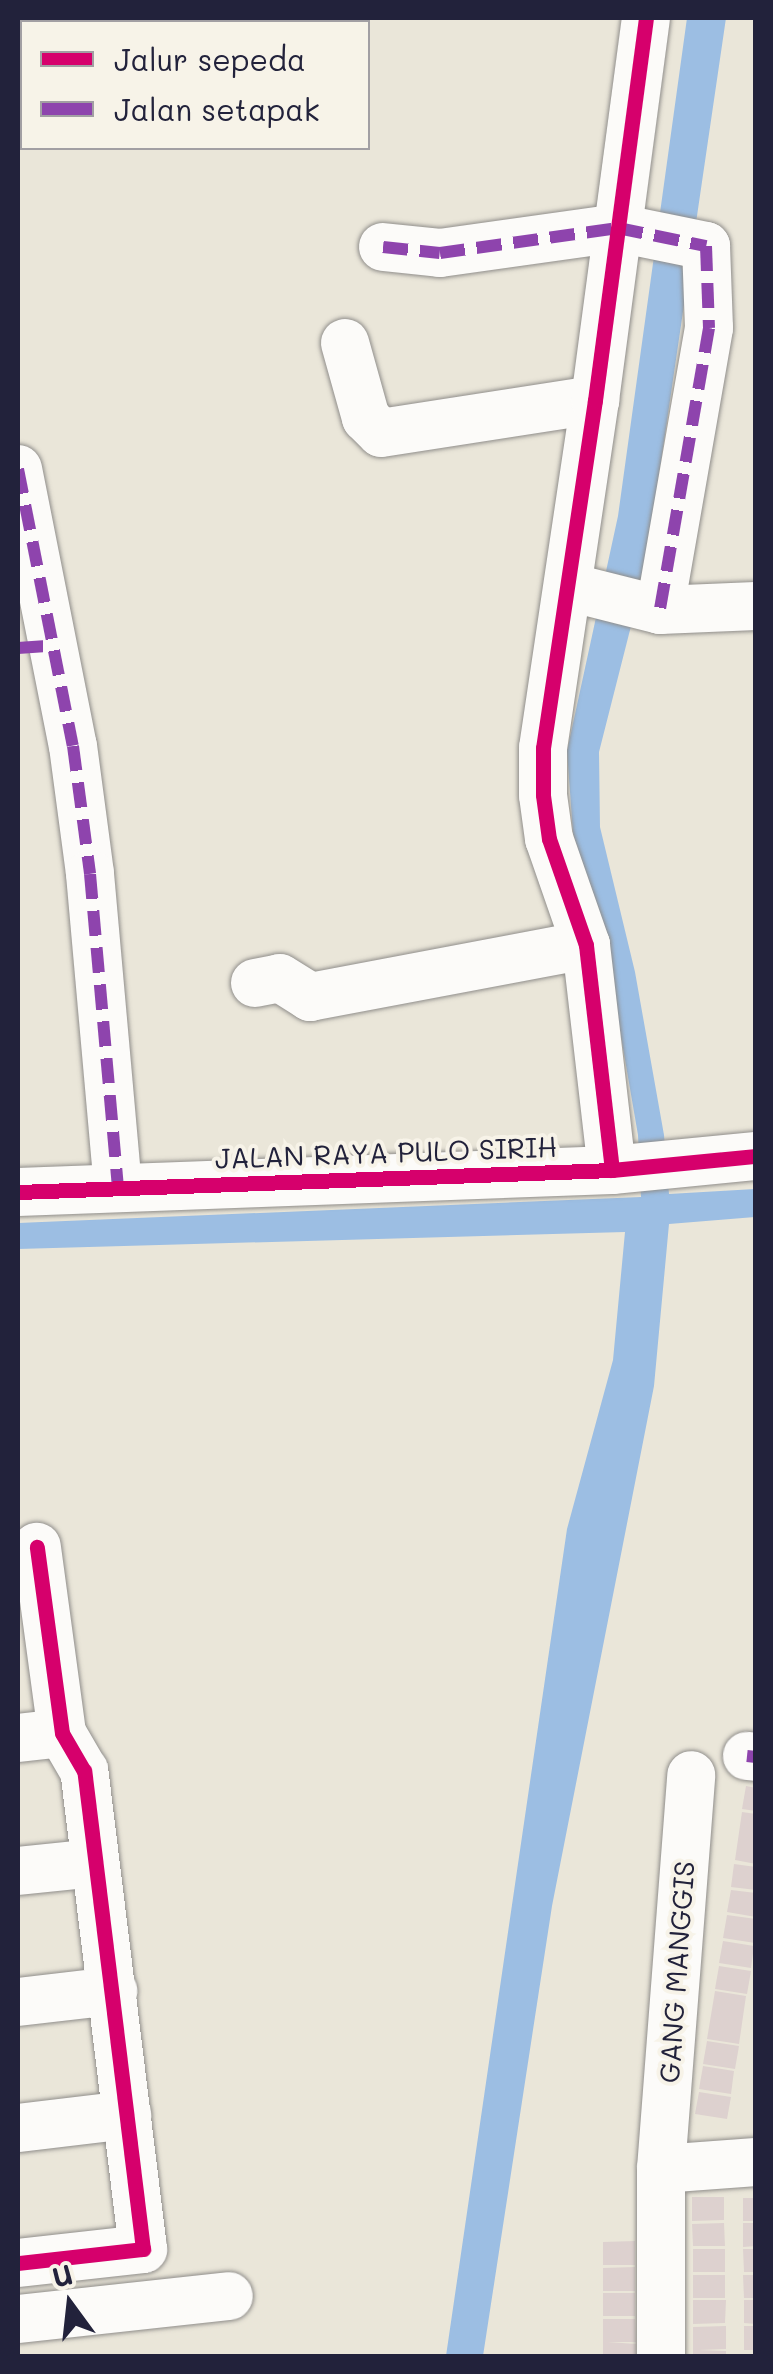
<!DOCTYPE html>
<html>
<head>
<meta charset="utf-8">
<style>
	body { margin:0 }
	#map { position:relative; width:773px; height:2374px; overflow:hidden; background:#eae6d9; font-family:Mali,sans-serif }
	div>[style] { position:absolute }
	.water>* { inset:0; background:#9cbee3 }
	.building>* { inset:0; background:#ddd1cf }
	.roads { filter:drop-shadow(0 0 2px #908e8b) drop-shadow(0 0 2px #908e8b) }
	.minor>* { height:48px; margin:-24px; padding:0 24px; transform-origin:24px; border-radius:24px; background:#fcfbf9 }
	.quiet>* { height:12px; margin-top:-6px; transform-origin:0; background:repeating-linear-gradient(90deg,#8e44ad 0 25px,transparent 0 37px) }
	.cycleway>* { height:15px; margin:-7.5px; padding:0 7.5px; transform-origin:7.5px; border-radius:7.5px; background:#d6006c }
	span { translate:-50% -50%; white-space:nowrap; text-align:center; line-height:1.15; -webkit-text-stroke:8px #f7f3e8; paint-order:stroke }
	.street-label { font-size:28px; color:#22223b }
	.frame { position:absolute; inset:0; border:20px solid #22223b; pointer-events:none }
	.legend { position:absolute; left:20px; top:20px; width:350px; height:130px; box-sizing:border-box; background:#f7f3e8; border:2px solid #a29fa3; margin:0; padding:12px 18px; list-style:none; font-size:30px; color:#22223b }
	.legend li { display:flex; align-items:center; gap:20px; height:50px }
	.legend b { width:50px; border:2px solid #a29fa3 }
	.north { position:absolute; left:20px; top:2254px; width:100px; height:100px; -webkit-text-stroke:8px #f7f3e8; paint-order:stroke; rotate:345deg; font-size:28px; font-weight:700; line-height:40px; text-align:center; color:#22223b }
	.north::after { content:''; display:block; margin:auto; width:35px; height:45px; background:#22223b; clip-path:polygon(50% 0,100% 100%,50% 72%,0 100%) }
</style>
</head>
<body>
<div id="map">
	<div class="water">
		<div style="clip-path:polygon(687px 18px,726px 18px,645px 571px,599px 752px,600px 827px,635px 972px,664px 1135px,669px 1194px,755px 1189px,755px 1217px,669px 1224px,654px 1386px,552px 1906px,483px 2356px,446px 2356px,567px 1529px,613px 1360px,625px 1232px,18px 1249px,18px 1223px,641px 1197px,638px 1135px,609px 967px,573px 833px,567px 751px,618px 516px)"></div>
	</div>
	<div class="building">
		<div style="clip-path:polygon(746px 1786px,756px 1788px,756px 1811px,742px 1809px)"></div>
		<div style="clip-path:polygon(742px 1812px,756px 1814px,756px 1864px,735px 1860px)"></div>
		<div style="clip-path:polygon(734px 1864px,756px 1867px,756px 1890px,731px 1887px)"></div>
		<div style="clip-path:polygon(731px 1890px,756px 1893px,756px 1917px,727px 1912px)"></div>
		<div style="clip-path:polygon(727px 1915px,756px 1919px,755px 1943px,723px 1938px)"></div>
		<div style="clip-path:polygon(723px 1941px,754px 1946px,751px 1968px,719px 1963px)"></div>
		<div style="clip-path:polygon(719px 1966px,751px 1971px,747px 1994px,715px 1989px)"></div>
		<div style="clip-path:polygon(715px 1991px,746px 1996px,739px 2044px,707px 2039px)"></div>
		<div style="clip-path:polygon(707px 2041px,739px 2046px,735px 2069px,703px 2064px)"></div>
		<div style="clip-path:polygon(703px 2066px,734px 2071px,731px 2094px,699px 2089px)"></div>
		<div style="clip-path:polygon(699px 2092px,731px 2097px,727px 2119px,695px 2114px)"></div>
		<div style="clip-path:polygon(692px 2197px,724px 2197px,724px 2220px,692px 2221px)"></div>
		<div style="clip-path:polygon(743px 2198px,756px 2198px,756px 2221px,743px 2221px)"></div>
		<div style="clip-path:polygon(724px 2223px,725px 2246px,693px 2246px,692px 2224px)"></div>
		<div style="clip-path:polygon(743px 2223px,756px 2223px,756px 2246px,743px 2247px)"></div>
		<div style="clip-path:polygon(635px 2241px,635px 2265px,603px 2265px,603px 2242px)"></div>
		<div style="clip-path:polygon(693px 2249px,725px 2249px,725px 2272px,693px 2272px)"></div>
		<div style="clip-path:polygon(743px 2249px,756px 2249px,756px 2272px,744px 2272px)"></div>
		<div style="clip-path:polygon(635px 2267px,635px 2291px,603px 2291px,603px 2268px)"></div>
		<div style="clip-path:polygon(693px 2275px,725px 2275px,725px 2298px,693px 2298px)"></div>
		<div style="clip-path:polygon(743px 2275px,756px 2275px,756px 2298px,744px 2298px)"></div>
		<div style="clip-path:polygon(603px 2293px,635px 2293px,635px 2316px,603px 2316px)"></div>
		<div style="clip-path:polygon(693px 2300px,726px 2300px,725px 2323px,693px 2324px)"></div>
		<div style="clip-path:polygon(744px 2300px,756px 2300px,756px 2324px,744px 2323px)"></div>
		<div style="clip-path:polygon(603px 2319px,635px 2319px,636px 2342px,608px 2342px,636px 2344px,636px 2356px,603px 2356px)"></div>
		<div style="clip-path:polygon(726px 2326px,726px 2349px,699px 2350px,726px 2351px,726px 2356px,693px 2356px,693px 2327px)"></div>
		<div style="clip-path:polygon(744px 2326px,756px 2326px,756px 2350px,744px 2350px)"></div>
	</div>
	<div class="roads">
		<div class="minor">
			<div style="left:383px;top:247px;width:57px;rotate:6deg"></div>
			<div style="left:440px;top:253px;width:180px;rotate:-8deg"></div>
			<div style="left:618px;top:228px;width:90px;rotate:11.6deg"></div>
			<div style="left:706px;top:246px;width:82px;rotate:87.9deg"></div>
			<div style="left:709px;top:328px;width:286px;rotate:99.9deg"></div>
			<div style="left:345px;top:343px;width:78px;rotate:74.4deg"></div>
			<div style="left:366px;top:418px;width:21px;rotate:45deg"></div>
			<div style="left:381px;top:433px;width:217px;rotate:-8.8deg"></div>
			<div style="left:18px;top:469px;width:282px;rotate:78.8deg"></div>
			<div style="left:73px;top:746px;width:129px;rotate:82.4deg"></div>
			<div style="left:90px;top:874px;width:313px;rotate:84.9deg"></div>
			<div style="left:569px;top:587px;width:94px;rotate:14.2deg"></div>
			<div style="left:660px;top:610px;width:96px;rotate:-2.4deg"></div>
			<div style="left:255px;top:983px;width:25px;rotate:-11deg"></div>
			<div style="left:280px;top:978px;width:36px;rotate:32deg"></div>
			<div style="left:310px;top:997px;width:281px;rotate:-10.7deg"></div>
			<div style="left:612px;top:1170px;width:226px;rotate:-96.6deg"></div>
			<div style="left:586px;top:945px;width:112px;rotate:-109.2deg"></div>
			<div style="left:549px;top:839px;width:44px;rotate:-97.8deg"></div>
			<div style="left:543px;top:795px;width:47px;rotate:-90deg"></div>
			<div style="left:543px;top:748px;width:352px;rotate:-81.5deg"></div>
			<div style="left:595px;top:400px;width:385px;rotate:-82.4deg"></div>
			<div style="left:18px;top:1192px;width:594px;rotate:-2.12deg"></div>
			<div style="left:612px;top:1170px;width:145px;rotate:-5.6deg"></div>
			<div style="left:18px;top:1738px;width:44px;rotate:-6.5deg"></div>
			<div style="left:747px;top:1756px;width:9px;rotate:6deg"></div>
			<div style="left:18px;top:1871px;width:77px;rotate:-5.9deg"></div>
			<div style="left:18px;top:2002px;width:96px;rotate:-6.6deg"></div>
			<div style="left:18px;top:2128px;width:110px;rotate:-6.8deg"></div>
			<div style="left:661px;top:2169px;width:95px;rotate:-4.2deg"></div>
			<div style="left:18px;top:2263px;width:126px;rotate:-6.4deg"></div>
			<div style="left:143px;top:2249px;width:482px;rotate:-97deg"></div>
			<div style="left:84px;top:1771px;width:44px;rotate:-120.1deg"></div>
			<div style="left:62px;top:1733px;width:188px;rotate:-97.7deg"></div>
			<div style="left:18px;top:2319px;width:212px;rotate:-6.2deg"></div>
			<div style="left:661px;top:2356px;width:187px;rotate:-90deg"></div>
			<div style="left:661px;top:2169px;width:395px;rotate:-85.6deg"></div>
		</div>
	</div>
	<div class="quiet">
		<div style="left:383px;top:247px;width:57px;rotate:6deg"></div>
		<div style="left:440px;top:253px;width:180px;rotate:-8deg"></div>
		<div style="left:618px;top:228px;width:90px;rotate:11.6deg"></div>
		<div style="left:706px;top:246px;width:82px;rotate:87.9deg"></div>
		<div style="left:709px;top:328px;width:286px;rotate:99.9deg"></div>
		<div style="left:18px;top:469px;width:282px;rotate:78.8deg"></div>
		<div style="left:73px;top:746px;width:129px;rotate:82.4deg"></div>
		<div style="left:90px;top:874px;width:313px;rotate:84.9deg"></div>
		<div style="left:18px;top:648px;width:32px;rotate:-4deg"></div>
		<div style="left:747px;top:1756px;width:9px;rotate:6deg"></div>
	</div>
	<div class="cycleway">
		<div style="left:612px;top:1170px;width:226px;rotate:-96.6deg"></div>
		<div style="left:586px;top:945px;width:112px;rotate:-109.2deg"></div>
		<div style="left:549px;top:839px;width:44px;rotate:-97.8deg"></div>
		<div style="left:543px;top:795px;width:47px;rotate:-90deg"></div>
		<div style="left:543px;top:748px;width:352px;rotate:-81.5deg"></div>
		<div style="left:595px;top:400px;width:385px;rotate:-82.4deg"></div>
		<div style="left:18px;top:1192px;width:594px;rotate:-2.12deg"></div>
		<div style="left:612px;top:1170px;width:145px;rotate:-5.6deg"></div>
		<div style="left:18px;top:2263px;width:126px;rotate:-6.4deg"></div>
		<div style="left:143px;top:2249px;width:482px;rotate:-97deg"></div>
		<div style="left:84px;top:1771px;width:44px;rotate:-120.1deg"></div>
		<div style="left:62px;top:1733px;width:188px;rotate:-97.7deg"></div>
	</div>
	<div class="street-label">
		<span style="left:386px;top:1152px;rotate:-2deg">JALAN RAYA PULO SIRIH</span>
		<span style="left:676px;top:1972px;rotate:-86deg">GANG MANGGIS</span>
	</div>
	<div class="frame"></div>
	<ul class="legend">
	<li><b style="height:12px;background:#d6006c"></b>Jalur sepeda</li>
	<li><b style="height:12px;background:#8e44ad"></b>Jalan setapak</li>
	</ul>
	<div class="north">U</div>
</div>
</body>
</html>
